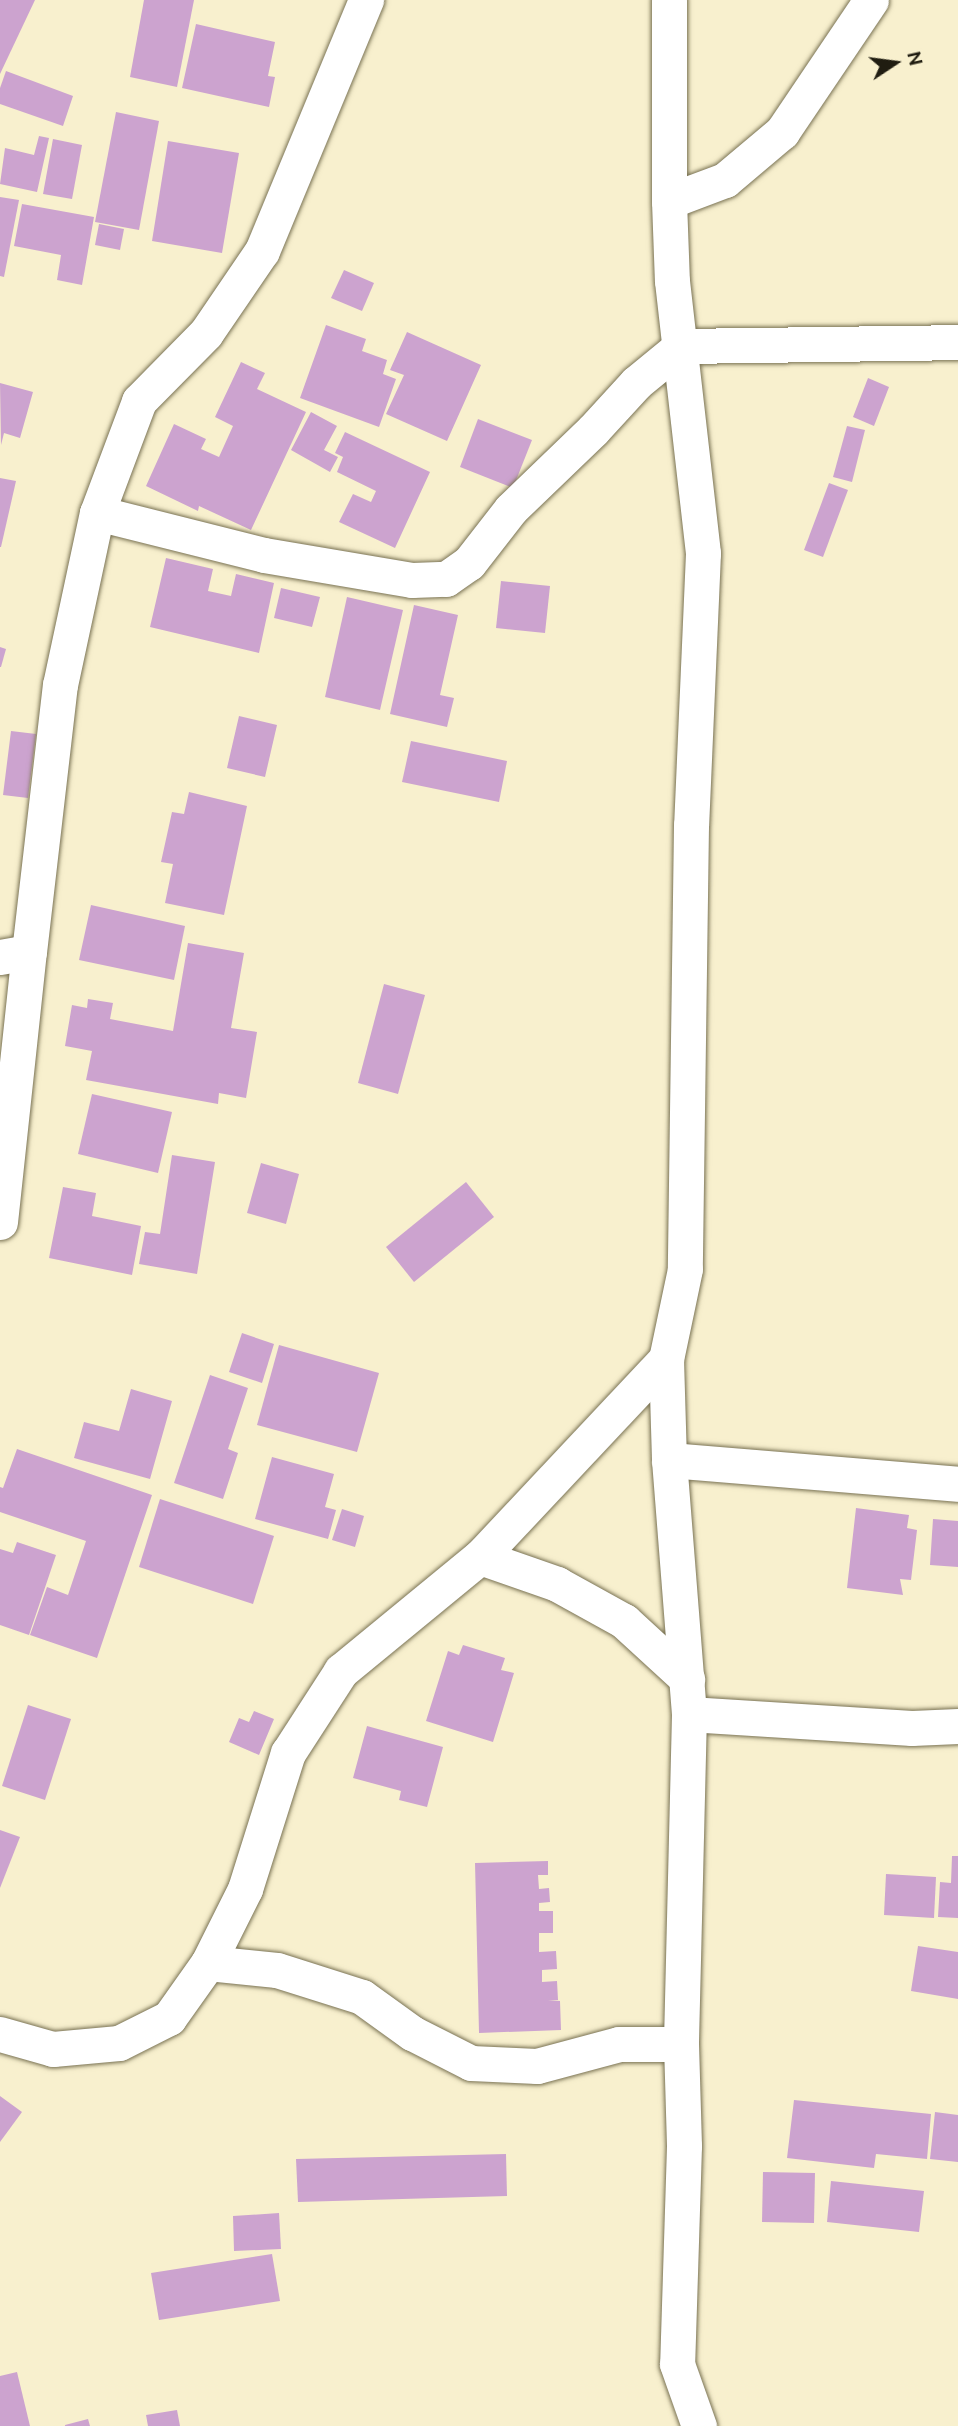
<!DOCTYPE html>
<html>
<head>
<meta charset="utf-8">
<style>
	body { margin:0 }
	#map { position:relative; width:958px; height:2426px; overflow:hidden; background:#f8f0ce; font-family:Ubuntu,sans-serif }
	div>[style] { position:absolute }
	.building>* { inset:0; background:#cca3cf }
	.roads { filter:drop-shadow(0 0 2px #797253) drop-shadow(0 0 2px #797253) }
	.street>* { height:35px; margin:-17.5px; padding:0 17.5px; transform-origin:17.5px; border-radius:17.5px; background:#fff }
	span { translate:-50% -50%; white-space:nowrap; text-align:center; line-height:1.15; -webkit-text-stroke:6px #f8f0ce; paint-order:stroke }
	.north { position:absolute; left:860px; top:28px; width:70px; height:70px; -webkit-text-stroke:5px #f8f0ce; paint-order:stroke; rotate:77deg; font-size:19px; font-weight:700; line-height:28px; text-align:center; color:#201d11 }
	.north::after { content:''; display:block; margin:auto; width:24px; height:32px; background:#201d11; clip-path:polygon(50% 0,100% 100%,50% 72%,0 100%) }
</style>
</head>
<body>
<div id="map">
	<div class="building">
		<div style="clip-path:polygon(0 0,35px 0,0 74px)"></div>
		<div style="clip-path:polygon(144px 0,194px 0,177px 87px,130px 77px)"></div>
		<div style="clip-path:polygon(196px 24px,275px 42px,268px 76px,275px 77px,269px 107px,182px 88px)"></div>
		<div style="clip-path:polygon(6px 71px,73px 96px,63px 126px,0 104px,0 88px)"></div>
		<div style="clip-path:polygon(116px 112px,159px 121px,139px 230px,95px 222px)"></div>
		<div style="clip-path:polygon(39px 136px,49px 138px,37px 192px,0 184px,5px 148px,34px 155px)"></div>
		<div style="clip-path:polygon(53px 139px,82px 145px,72px 199px,43px 194px)"></div>
		<div style="clip-path:polygon(168px 141px,239px 153px,222px 253px,152px 241px)"></div>
		<div style="clip-path:polygon(0 197px,19px 200px,4px 277px,0 276px)"></div>
		<div style="clip-path:polygon(22px 204px,94px 217px,82px 285px,57px 280px,61px 255px,14px 246px)"></div>
		<div style="clip-path:polygon(99px 224px,124px 229px,120px 250px,95px 245px)"></div>
		<div style="clip-path:polygon(344px 270px,374px 283px,362px 311px,331px 298px)"></div>
		<div style="clip-path:polygon(326px 325px,366px 339px,362px 351px,387px 360px,383px 374px,396px 379px,379px 427px,300px 398px)"></div>
		<div style="clip-path:polygon(407px 332px,481px 365px,447px 441px,386px 414px,404px 375px,390px 370px)"></div>
		<div style="clip-path:polygon(241px 362px,265px 373px,257px 389px,306px 412px,251px 530px,199px 506px,198px 511px,146px 486px,174px 424px,206px 439px,201px 449px,219px 457px,233px 426px,215px 417px)"></div>
		<div style="clip-path:polygon(868px 378px,889px 387px,874px 426px,853px 417px)"></div>
		<div style="clip-path:polygon(0 383px,33px 392px,20px 438px,4px 433px,1px 445px)"></div>
		<div style="clip-path:polygon(311px 412px,337px 426px,324px 450px,338px 457px,330px 472px,291px 450px)"></div>
		<div style="clip-path:polygon(478px 419px,532px 440px,513px 488px,460px 467px)"></div>
		<div style="clip-path:polygon(847px 426px,865px 430px,852px 482px,833px 477px)"></div>
		<div style="clip-path:polygon(345px 432px,430px 472px,395px 548px,339px 522px,353px 494px,371px 502px,376px 491px,337px 472px,343px 457px,335px 453px)"></div>
		<div style="clip-path:polygon(0 478px,16px 481px,1px 547px,0 547px)"></div>
		<div style="clip-path:polygon(829px 483px,848px 490px,823px 557px,804px 550px)"></div>
		<div style="clip-path:polygon(166px 558px,213px 569px,208px 591px,231px 596px,236px 574px,274px 583px,259px 653px,150px 627px)"></div>
		<div style="clip-path:polygon(501px 581px,550px 586px,545px 633px,496px 628px)"></div>
		<div style="clip-path:polygon(281px 588px,320px 597px,312px 627px,274px 618px)"></div>
		<div style="clip-path:polygon(347px 597px,403px 610px,380px 710px,325px 697px)"></div>
		<div style="clip-path:polygon(414px 605px,458px 615px,440px 695px,454px 698px,447px 727px,390px 714px)"></div>
		<div style="clip-path:polygon(0 647px,6px 649px,1px 667px,0 667px)"></div>
		<div style="clip-path:polygon(239px 716px,277px 725px,265px 777px,227px 768px)"></div>
		<div style="clip-path:polygon(11px 731px,36px 734px,28px 798px,3px 795px)"></div>
		<div style="clip-path:polygon(411px 741px,507px 761px,499px 802px,402px 782px)"></div>
		<div style="clip-path:polygon(189px 792px,247px 806px,224px 915px,165px 903px,173px 864px,161px 862px,172px 812px,184px 814px)"></div>
		<div style="clip-path:polygon(91px 905px,185px 926px,174px 980px,79px 960px)"></div>
		<div style="clip-path:polygon(188px 943px,244px 953px,231px 1028px,257px 1032px,246px 1098px,219px 1093px,218px 1104px,86px 1080px,92px 1051px,65px 1046px,72px 1005px,87px 1008px,88px 999px,113px 1003px,110px 1019px,173px 1031px)"></div>
		<div style="clip-path:polygon(384px 984px,425px 995px,398px 1094px,358px 1083px)"></div>
		<div style="clip-path:polygon(92px 1094px,172px 1112px,158px 1173px,78px 1154px)"></div>
		<div style="clip-path:polygon(172px 1155px,215px 1162px,197px 1274px,139px 1264px,145px 1232px,160px 1234px)"></div>
		<div style="clip-path:polygon(261px 1163px,299px 1174px,286px 1224px,247px 1213px)"></div>
		<div style="clip-path:polygon(466px 1182px,494px 1217px,414px 1282px,386px 1247px)"></div>
		<div style="clip-path:polygon(63px 1187px,96px 1193px,92px 1216px,141px 1226px,132px 1275px,49px 1258px)"></div>
		<div style="clip-path:polygon(242px 1333px,274px 1344px,262px 1383px,229px 1372px)"></div>
		<div style="clip-path:polygon(279px 1345px,379px 1373px,357px 1452px,257px 1425px)"></div>
		<div style="clip-path:polygon(210px 1375px,248px 1388px,228px 1449px,238px 1453px,223px 1499px,174px 1483px)"></div>
		<div style="clip-path:polygon(131px 1389px,172px 1401px,150px 1479px,74px 1458px,84px 1422px,119px 1431px)"></div>
		<div style="clip-path:polygon(17px 1449px,152px 1495px,97px 1658px,30px 1635px,47px 1587px,68px 1595px,86px 1541px,0 1512px,0 1487px,3px 1488px)"></div>
		<div style="clip-path:polygon(272px 1457px,334px 1474px,325px 1507px,336px 1510px,328px 1539px,255px 1519px)"></div>
		<div style="clip-path:polygon(160px 1499px,274px 1536px,253px 1604px,139px 1567px)"></div>
		<div style="clip-path:polygon(856px 1508px,909px 1515px,907px 1528px,917px 1530px,911px 1580px,900px 1579px,903px 1595px,847px 1588px)"></div>
		<div style="clip-path:polygon(342px 1509px,364px 1516px,355px 1547px,332px 1540px)"></div>
		<div style="clip-path:polygon(933px 1519px,958px 1521px,958px 1567px,930px 1565px)"></div>
		<div style="clip-path:polygon(17px 1542px,56px 1555px,29px 1635px,0 1625px,0 1549px,13px 1553px)"></div>
		<div style="clip-path:polygon(463px 1645px,505px 1658px,501px 1670px,514px 1673px,493px 1742px,426px 1721px,448px 1651px,459px 1655px)"></div>
		<div style="clip-path:polygon(28px 1705px,71px 1719px,45px 1800px,2px 1786px)"></div>
		<div style="clip-path:polygon(254px 1711px,274px 1719px,259px 1755px,229px 1742px,239px 1718px,249px 1722px)"></div>
		<div style="clip-path:polygon(367px 1726px,443px 1747px,427px 1807px,399px 1800px,401px 1791px,353px 1778px)"></div>
		<div style="clip-path:polygon(0 1830px,20px 1837px,0 1888px)"></div>
		<div style="clip-path:polygon(952px 1856px,958px 1856px,958px 1918px,938px 1917px,940px 1882px,951px 1883px)"></div>
		<div style="clip-path:polygon(548px 1861px,548px 1875px,538px 1875px,539px 1889px,549px 1888px,550px 1902px,539px 1903px,539px 1911px,553px 1911px,553px 1933px,539px 1933px,539px 1952px,556px 1951px,557px 1969px,542px 1970px,542px 1982px,557px 1981px,558px 2000px,548px 2000px,560px 2001px,561px 2030px,479px 2033px,475px 1863px)"></div>
		<div style="clip-path:polygon(886px 1874px,936px 1877px,934px 1918px,884px 1915px)"></div>
		<div style="clip-path:polygon(918px 1946px,958px 1952px,958px 1999px,911px 1991px)"></div>
		<div style="clip-path:polygon(0 2096px,22px 2112px,0 2142px)"></div>
		<div style="clip-path:polygon(794px 2100px,931px 2114px,927px 2159px,876px 2154px,874px 2168px,787px 2158px)"></div>
		<div style="clip-path:polygon(935px 2112px,958px 2115px,958px 2162px,930px 2159px)"></div>
		<div style="clip-path:polygon(506px 2154px,507px 2196px,298px 2202px,296px 2159px)"></div>
		<div style="clip-path:polygon(763px 2172px,815px 2173px,814px 2223px,762px 2222px)"></div>
		<div style="clip-path:polygon(831px 2181px,924px 2191px,919px 2232px,827px 2222px)"></div>
		<div style="clip-path:polygon(279px 2213px,281px 2249px,234px 2251px,233px 2216px)"></div>
		<div style="clip-path:polygon(272px 2254px,280px 2301px,159px 2320px,151px 2273px)"></div>
		<div style="clip-path:polygon(17px 2372px,30px 2426px,0 2426px,0 2376px)"></div>
		<div style="clip-path:polygon(177px 2410px,180px 2426px,148px 2426px,146px 2415px)"></div>
		<div style="clip-path:polygon(88px 2419px,90px 2426px,65px 2426px,65px 2425px)"></div>
	</div>
	<div class="roads">
		<div class="street">
			<div style="left:669px;top:0;width:201px;rotate:90deg"></div>
			<div style="left:669px;top:201px;width:80px;rotate:87.9deg"></div>
			<div style="left:672px;top:281px;width:274px;rotate:83.5deg"></div>
			<div style="left:703px;top:553px;width:272px;rotate:92.5deg"></div>
			<div style="left:691px;top:825px;width:444px;rotate:90.8deg"></div>
			<div style="left:685px;top:1269px;width:92px;rotate:101.9deg"></div>
			<div style="left:666px;top:1359px;width:101px;rotate:88.3deg"></div>
			<div style="left:669px;top:1460px;width:255px;rotate:85.5deg"></div>
			<div style="left:689px;top:1714px;width:330px;rotate:91.4deg"></div>
			<div style="left:681px;top:2044px;width:102px;rotate:88.3deg"></div>
			<div style="left:684px;top:2146px;width:218px;rotate:91.8deg"></div>
			<div style="left:677px;top:2364px;width:66px;rotate:70.5deg"></div>
			<div style="left:669px;top:201px;width:60px;rotate:-20.6deg"></div>
			<div style="left:725px;top:180px;width:75px;rotate:-40.1deg"></div>
			<div style="left:782px;top:132px;width:159px;rotate:-56deg"></div>
			<div style="left:97px;top:513px;width:172px;rotate:14.1deg"></div>
			<div style="left:264px;top:555px;width:150px;rotate:9.6deg"></div>
			<div style="left:412px;top:580px;width:34px;rotate:-2deg"></div>
			<div style="left:446px;top:579px;width:28px;rotate:-35deg"></div>
			<div style="left:469px;top:563px;width:68px;rotate:-52.1deg"></div>
			<div style="left:511px;top:509px;width:114px;rotate:-43.9deg"></div>
			<div style="left:593px;top:430px;width:64px;rotate:-47.5deg"></div>
			<div style="left:636px;top:383px;width:58px;rotate:-39.4deg"></div>
			<div style="left:681px;top:346px;width:277px;rotate:-0.8deg"></div>
			<div style="left:0;top:957px;width:29px;rotate:-10deg"></div>
			<div style="left:29px;top:952px;width:269px;rotate:-83.4deg"></div>
			<div style="left:60px;top:685px;width:176px;rotate:-77.9deg"></div>
			<div style="left:97px;top:513px;width:120px;rotate:-69.4deg"></div>
			<div style="left:139px;top:401px;width:95px;rotate:-45.4deg"></div>
			<div style="left:206px;top:333px;width:99px;rotate:-55.7deg"></div>
			<div style="left:262px;top:251px;width:272px;rotate:-67.5deg"></div>
			<div style="left:0;top:1222px;width:272px;rotate:-83.9deg"></div>
			<div style="left:669px;top:1460px;width:290px;rotate:4.7deg"></div>
			<div style="left:480px;top:1557px;width:82px;rotate:19.3deg"></div>
			<div style="left:557px;top:1584px;width:77px;rotate:28.9deg"></div>
			<div style="left:624px;top:1621px;width:86px;rotate:42.6deg"></div>
			<div style="left:689px;top:1714px;width:223px;rotate:3.6deg"></div>
			<div style="left:912px;top:1728px;width:46px;rotate:-2.5deg"></div>
			<div style="left:208px;top:1963px;width:69px;rotate:5.8deg"></div>
			<div style="left:277px;top:1970px;width:89px;rotate:17.6deg"></div>
			<div style="left:362px;top:1997px;width:62px;rotate:35.8deg"></div>
			<div style="left:412px;top:2033px;width:66px;rotate:27deg"></div>
			<div style="left:471px;top:2063px;width:66px;rotate:2.6deg"></div>
			<div style="left:537px;top:2066px;width:85px;rotate:-15deg"></div>
			<div style="left:619px;top:2044px;width:62px"></div>
			<div style="left:0;top:2034px;width:55px;rotate:15.8deg"></div>
			<div style="left:53px;top:2049px;width:66px;rotate:-5.2deg"></div>
			<div style="left:119px;top:2043px;width:56px;rotate:-26.6deg"></div>
			<div style="left:169px;top:2018px;width:67px;rotate:-54.7deg"></div>
			<div style="left:208px;top:1963px;width:83px;rotate:-63.4deg"></div>
			<div style="left:245px;top:1889px;width:143px;rotate:-72.5deg"></div>
			<div style="left:288px;top:1753px;width:98px;rotate:-57.1deg"></div>
			<div style="left:341px;top:1671px;width:180px;rotate:-39.4deg"></div>
			<div style="left:480px;top:1557px;width:272px;rotate:-46.8deg"></div>
		</div>
	</div>
	<div class="north">N</div>
</div>
</body>
</html>
